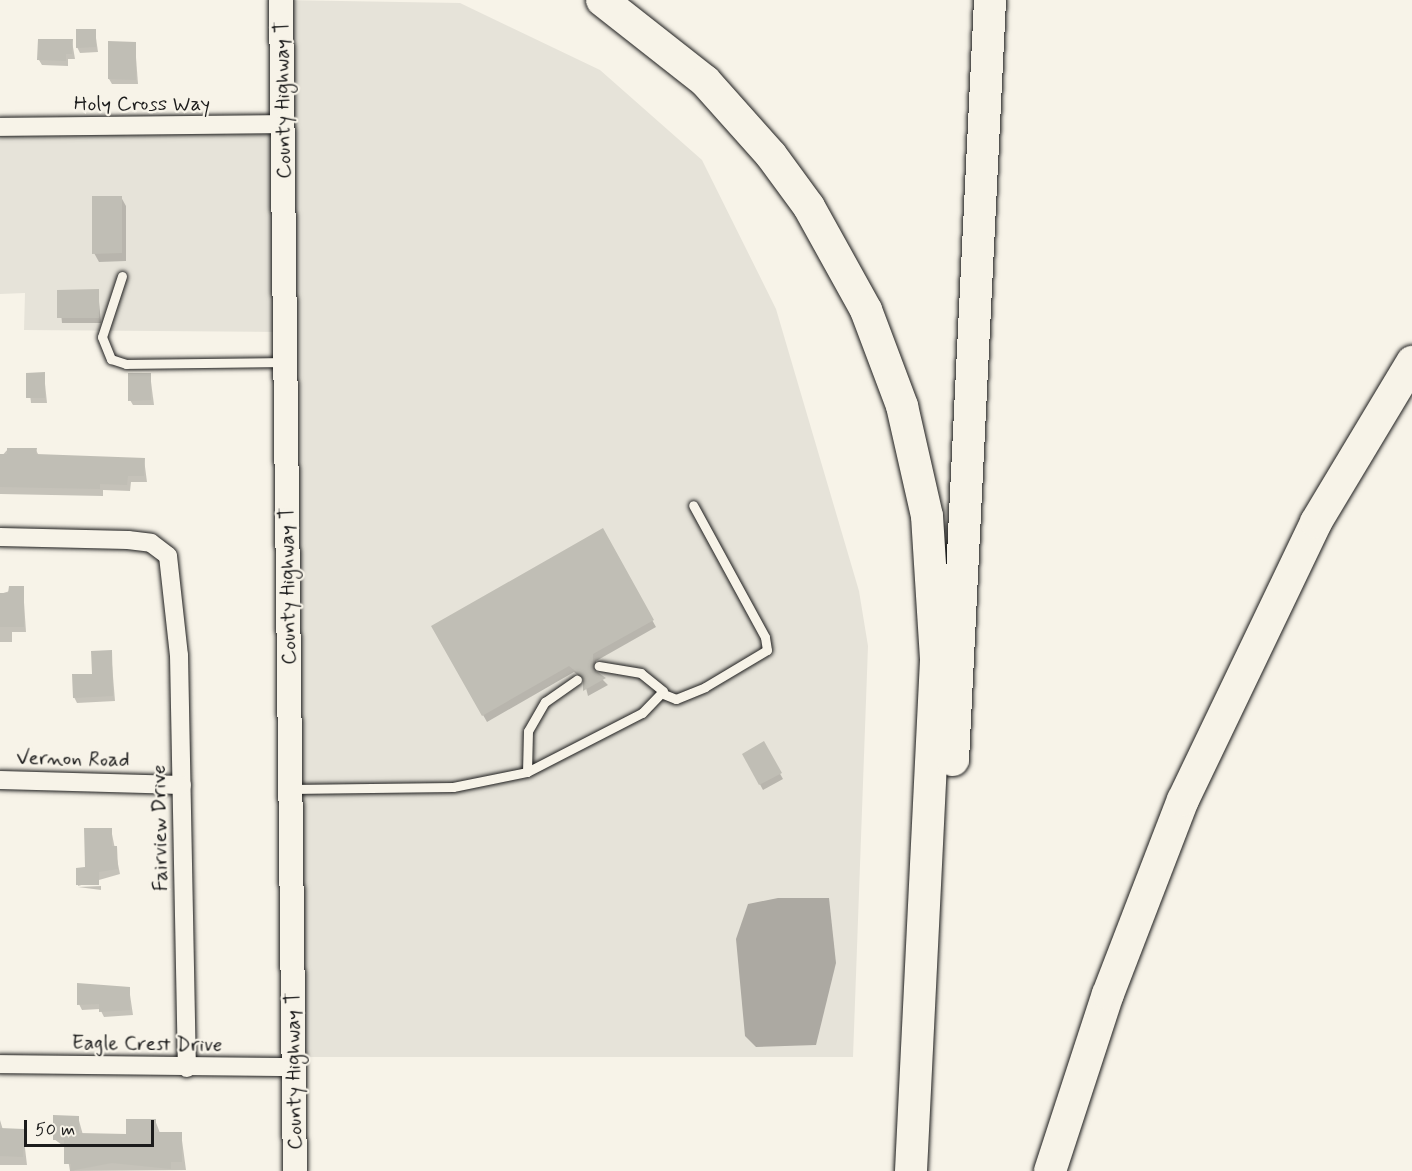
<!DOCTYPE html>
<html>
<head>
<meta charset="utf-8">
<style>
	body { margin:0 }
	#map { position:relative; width:1412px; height:1171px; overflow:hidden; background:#f7f3e8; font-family:Mynerve,sans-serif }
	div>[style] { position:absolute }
	.built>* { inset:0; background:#e6e3d9 }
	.water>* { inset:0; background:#aca9a2 }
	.shadow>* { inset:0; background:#0003 }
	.building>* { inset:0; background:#c0beb5 }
	.roads { filter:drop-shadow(0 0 2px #1c1c1c) drop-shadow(0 0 2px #1c1c1c) }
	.service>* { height:9px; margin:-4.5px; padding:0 4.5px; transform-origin:4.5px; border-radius:4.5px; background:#f7f3e8 }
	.minor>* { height:18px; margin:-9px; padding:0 9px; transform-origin:9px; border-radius:9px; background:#f7f3e8 }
	.secondary>* { height:24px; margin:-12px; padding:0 12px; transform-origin:12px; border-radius:12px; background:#f7f3e8 }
	.motorway>* { height:32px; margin:-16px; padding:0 16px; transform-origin:16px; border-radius:16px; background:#f7f3e8 }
	span { translate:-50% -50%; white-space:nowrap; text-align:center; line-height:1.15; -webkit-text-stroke:4.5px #f7f3e8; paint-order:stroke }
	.street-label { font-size:21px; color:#1c1c1c }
	.scale { position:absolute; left:24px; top:1120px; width:130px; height:27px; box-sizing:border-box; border:3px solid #1c1c1c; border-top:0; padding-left:8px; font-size:18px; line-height:21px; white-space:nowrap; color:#1c1c1c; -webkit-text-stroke:4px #f7f3e8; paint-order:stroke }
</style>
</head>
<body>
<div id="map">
	<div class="built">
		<div style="clip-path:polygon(281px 0,460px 3px,600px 70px,702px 160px,776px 309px,859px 591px,868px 646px,853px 1057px,294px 1057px,285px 332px,24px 330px,25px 293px,0 294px,0 127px,283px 124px)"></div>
	</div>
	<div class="water">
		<div style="clip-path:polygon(778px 898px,829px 898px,836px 963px,816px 1045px,756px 1047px,745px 1036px,736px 939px,748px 904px)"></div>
	</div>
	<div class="shadow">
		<div style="clip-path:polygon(95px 31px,98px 52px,80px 53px,77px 47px)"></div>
		<div style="clip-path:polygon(72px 41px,75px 59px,68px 59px,68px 66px,42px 65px,39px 60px)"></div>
		<div style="clip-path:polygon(135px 44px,138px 84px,112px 84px,109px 79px)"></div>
		<div style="clip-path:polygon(121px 197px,126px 206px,126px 261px,99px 262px,94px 253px)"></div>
		<div style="clip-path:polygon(98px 291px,101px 323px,62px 323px,59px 292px)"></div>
		<div style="clip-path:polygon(44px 374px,47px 403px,31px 403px,28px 375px)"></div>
		<div style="clip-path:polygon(150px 374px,154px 405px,133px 405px,130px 400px)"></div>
		<div style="clip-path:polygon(8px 449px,36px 450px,39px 456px,144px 459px,147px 482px,131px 482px,130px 491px,103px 490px,103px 496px,0 494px,0 458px)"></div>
		<div style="clip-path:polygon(602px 530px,656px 627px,596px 661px,596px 673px,608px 685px,588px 696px,584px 680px,574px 672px,487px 722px,433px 627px)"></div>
		<div style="clip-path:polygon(23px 587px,26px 632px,12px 632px,12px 642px,0 642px,0 594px)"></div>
		<div style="clip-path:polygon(111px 652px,115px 701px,77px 703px,74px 697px)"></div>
		<div style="clip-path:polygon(763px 743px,783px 779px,763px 790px,744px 755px)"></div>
		<div style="clip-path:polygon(111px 829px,120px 874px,78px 886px,77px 869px,86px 869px,85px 830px)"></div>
		<div style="clip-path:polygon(101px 886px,101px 890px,78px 887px)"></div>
		<div style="clip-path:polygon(129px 988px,133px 1015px,104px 1017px,100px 1009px,82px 1010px,79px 1004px)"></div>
		<div style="clip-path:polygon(78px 1117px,83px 1135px,128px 1135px,155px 1120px,160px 1133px,181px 1133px,186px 1170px,70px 1171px,66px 1148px,54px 1139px)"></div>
		<div style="clip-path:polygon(0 1120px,3px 1130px,23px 1131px,27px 1165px,0 1165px)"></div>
	</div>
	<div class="building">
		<div style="clip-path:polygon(76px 29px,96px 29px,96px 47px,76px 48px)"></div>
		<div style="clip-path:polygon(38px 39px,73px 39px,72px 54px,66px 54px,66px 61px,37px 60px)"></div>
		<div style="clip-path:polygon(108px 41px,136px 42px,136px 80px,108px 79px)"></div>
		<div style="clip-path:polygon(92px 196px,122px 196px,122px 253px,92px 254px)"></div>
		<div style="clip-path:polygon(99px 289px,99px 318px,57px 318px,57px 290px)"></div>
		<div style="clip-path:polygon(45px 372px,45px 398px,26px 398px,26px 373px)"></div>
		<div style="clip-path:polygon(128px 373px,151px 373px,151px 400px,128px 401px)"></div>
		<div style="clip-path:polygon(7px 448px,37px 448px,36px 454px,145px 458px,144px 476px,128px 476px,127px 485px,100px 484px,100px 489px,0 487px,0 454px,7px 454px)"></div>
		<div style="clip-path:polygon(603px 528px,654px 620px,593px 654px,593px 669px,606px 678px,583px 691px,583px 677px,569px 666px,482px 716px,431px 626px)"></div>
		<div style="clip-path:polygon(9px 586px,24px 586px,24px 627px,0 627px,0 593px,8px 593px)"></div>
		<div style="clip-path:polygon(112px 650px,113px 696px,73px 698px,72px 674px,92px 674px,91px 651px)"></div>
		<div style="clip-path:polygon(764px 741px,782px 773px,759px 785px,742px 754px)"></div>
		<div style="clip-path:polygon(84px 828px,112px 828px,112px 846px,117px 846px,118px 869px,99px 872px,99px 885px,76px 885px,76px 868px,85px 867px)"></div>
		<div style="clip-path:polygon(77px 983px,130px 987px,130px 1010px,99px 1012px,99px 1004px,77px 1005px)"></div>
		<div style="clip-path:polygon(53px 1115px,79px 1116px,79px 1133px,126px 1134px,126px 1119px,156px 1119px,156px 1132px,182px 1132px,182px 1162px,171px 1162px,171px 1169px,112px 1163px,70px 1171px,71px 1164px,64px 1164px,64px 1140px,53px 1140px)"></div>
		<div style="clip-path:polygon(0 1128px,24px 1129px,23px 1157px,0 1156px)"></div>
	</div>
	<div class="roads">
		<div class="service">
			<div style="left:122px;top:276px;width:64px;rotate:108.2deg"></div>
			<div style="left:102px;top:337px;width:24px;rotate:68deg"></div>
			<div style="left:111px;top:359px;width:16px;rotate:18deg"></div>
			<div style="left:126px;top:364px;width:157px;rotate:-0.7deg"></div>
			<div style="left:661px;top:693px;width:16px;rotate:22deg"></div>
			<div style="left:676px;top:699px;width:31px;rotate:-22deg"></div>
			<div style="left:705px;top:687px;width:72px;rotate:-30.8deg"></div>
			<div style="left:767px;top:650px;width:13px;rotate:-99deg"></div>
			<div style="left:765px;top:637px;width:150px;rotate:-118.6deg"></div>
			<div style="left:527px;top:772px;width:129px;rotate:-27.2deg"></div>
			<div style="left:642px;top:713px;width:30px;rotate:-46deg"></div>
			<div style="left:663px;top:691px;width:28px;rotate:-141deg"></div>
			<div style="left:641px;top:673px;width:43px;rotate:-170.5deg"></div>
			<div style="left:290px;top:789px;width:163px;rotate:-0.7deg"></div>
			<div style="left:453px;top:787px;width:76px;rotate:-11.5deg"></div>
			<div style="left:527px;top:772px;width:41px;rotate:-88.6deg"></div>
			<div style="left:528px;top:731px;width:34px;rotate:-60deg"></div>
			<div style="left:545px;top:702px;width:39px;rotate:-35deg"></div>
		</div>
		<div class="minor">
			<div style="left:0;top:127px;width:283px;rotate:-0.6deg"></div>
			<div style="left:0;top:537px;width:128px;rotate:1.3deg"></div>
			<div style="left:128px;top:540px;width:23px;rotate:7deg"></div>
			<div style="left:151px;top:543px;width:21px;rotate:37deg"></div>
			<div style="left:168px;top:556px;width:100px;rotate:83.7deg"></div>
			<div style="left:179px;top:655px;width:413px;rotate:88.9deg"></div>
			<div style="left:0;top:780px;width:182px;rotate:1.6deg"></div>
			<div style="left:0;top:1064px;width:294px;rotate:0.6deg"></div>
		</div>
		<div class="secondary">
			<div style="left:281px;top:0;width:1171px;rotate:89.32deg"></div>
		</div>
		<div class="motorway">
			<div style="left:602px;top:0;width:131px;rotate:38.2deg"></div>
			<div style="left:705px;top:81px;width:99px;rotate:48.3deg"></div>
			<div style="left:771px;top:155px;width:64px;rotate:53.8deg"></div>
			<div style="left:809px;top:207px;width:118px;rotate:61deg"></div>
			<div style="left:866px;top:310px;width:103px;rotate:69.4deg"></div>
			<div style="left:902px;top:406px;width:113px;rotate:77.2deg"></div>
			<div style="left:927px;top:516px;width:144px;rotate:86.4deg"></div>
			<div style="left:936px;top:660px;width:512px;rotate:92.8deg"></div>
			<div style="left:953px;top:760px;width:761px;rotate:-87.21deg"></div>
			<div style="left:1050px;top:1171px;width:186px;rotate:-71.9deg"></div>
			<div style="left:1108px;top:994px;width:208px;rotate:-68.9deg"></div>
			<div style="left:1183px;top:800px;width:308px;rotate:-64.4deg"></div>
			<div style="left:1316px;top:522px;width:187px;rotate:-59deg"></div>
		</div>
	</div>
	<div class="street-label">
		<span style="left:283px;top:100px;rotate:-91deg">County Highway T</span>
		<span style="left:142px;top:104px">Holy Cross Way</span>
		<span style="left:288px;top:586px;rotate:-91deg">County Highway T</span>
		<span style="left:73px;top:759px;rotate:1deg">Vernon Road</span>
		<span style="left:160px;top:828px;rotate:-91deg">Fairview Drive</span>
		<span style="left:147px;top:1044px;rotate:1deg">Eagle Crest Drive</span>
		<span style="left:294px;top:1071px;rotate:-91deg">County Highway T</span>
	</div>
	<div class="scale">50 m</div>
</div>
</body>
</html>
